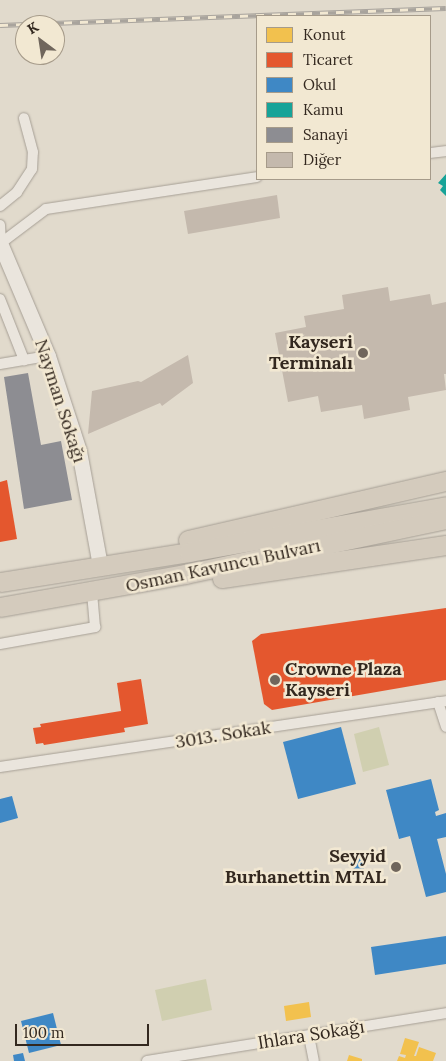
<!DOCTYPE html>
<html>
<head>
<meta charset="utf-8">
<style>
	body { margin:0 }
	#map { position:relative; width:446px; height:1061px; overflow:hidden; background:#e1dacc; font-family:Lora,serif }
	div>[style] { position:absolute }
	.green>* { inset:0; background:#d0cfb0 }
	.homes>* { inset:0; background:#f2c14e }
	.shops>* { inset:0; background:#e4572e }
	.schools>* { inset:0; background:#3f88c5 }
	.public>* { inset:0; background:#17a398 }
	.industry>* { inset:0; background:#8d8d92 }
	.building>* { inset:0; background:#c4b9ad }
	.roads { filter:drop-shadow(0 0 1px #a69f95) drop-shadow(0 0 1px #a69f95) }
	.street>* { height:10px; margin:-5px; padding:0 5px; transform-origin:5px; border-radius:5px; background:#eae5dd }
	.secondary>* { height:15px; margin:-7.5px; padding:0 7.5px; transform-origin:7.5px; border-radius:7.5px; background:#eae5dd }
	.highway>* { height:19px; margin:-9.5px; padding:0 9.5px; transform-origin:9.5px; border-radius:9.5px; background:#d4cbbd }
	.rail>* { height:4.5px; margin-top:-2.25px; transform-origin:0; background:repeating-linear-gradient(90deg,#f2e8d2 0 8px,#a9a49d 0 16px); box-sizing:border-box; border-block:1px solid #a9a49d }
	.dots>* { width:14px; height:14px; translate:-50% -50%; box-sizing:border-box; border:2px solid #f2e8d2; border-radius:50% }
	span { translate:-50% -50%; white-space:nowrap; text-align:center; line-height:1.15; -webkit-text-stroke:5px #f2e8d2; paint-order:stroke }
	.poi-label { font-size:18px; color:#33281f; font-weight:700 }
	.right { translate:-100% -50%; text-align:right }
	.left { translate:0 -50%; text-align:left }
	.street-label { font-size:18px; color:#33281f }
	.legend { position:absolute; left:256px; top:15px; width:175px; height:165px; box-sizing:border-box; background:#f2e8d2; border:1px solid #a69b8a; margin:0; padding:6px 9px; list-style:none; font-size:15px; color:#33281f }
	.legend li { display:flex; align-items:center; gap:10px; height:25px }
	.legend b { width:25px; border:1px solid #a69b8a }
	.north { position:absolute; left:15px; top:15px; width:50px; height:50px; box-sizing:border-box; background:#f2e8d2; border:1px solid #a69b8a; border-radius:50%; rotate:329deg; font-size:14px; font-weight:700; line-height:20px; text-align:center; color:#33281f }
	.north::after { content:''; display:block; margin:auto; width:18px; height:22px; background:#70665c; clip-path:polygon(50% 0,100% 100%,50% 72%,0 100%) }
	.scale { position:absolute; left:15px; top:1024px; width:134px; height:22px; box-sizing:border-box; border:2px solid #33281f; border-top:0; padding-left:6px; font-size:15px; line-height:18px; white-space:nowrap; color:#33281f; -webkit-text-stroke:4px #f2e8d2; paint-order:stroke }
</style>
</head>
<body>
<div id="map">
	<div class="green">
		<div style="clip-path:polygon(379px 727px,389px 765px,363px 772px,354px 734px)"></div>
		<div style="clip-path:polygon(206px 979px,212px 1010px,162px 1021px,155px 990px)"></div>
	</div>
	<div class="homes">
		<div style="clip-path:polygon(309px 1002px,311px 1017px,286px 1021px,284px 1006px)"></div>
		<div style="clip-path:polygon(405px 1038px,419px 1042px,414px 1056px,416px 1056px,419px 1047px,436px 1053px,433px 1061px,397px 1061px,399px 1056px,405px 1058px,406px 1055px,400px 1054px)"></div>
		<div style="clip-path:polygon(349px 1055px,362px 1059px,362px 1061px,347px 1061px)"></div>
	</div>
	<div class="shops">
		<div style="clip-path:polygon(7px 480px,17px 539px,0 542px,0 482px)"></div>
		<div style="clip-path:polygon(446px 608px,446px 680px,272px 710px,264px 704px,252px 641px,261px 634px)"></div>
		<div style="clip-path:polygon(141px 679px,148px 724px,124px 728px,125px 732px,44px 745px,43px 743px,36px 744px,33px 728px,41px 727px,40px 724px,121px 711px,117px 683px)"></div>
	</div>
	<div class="schools">
		<div style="clip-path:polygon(341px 727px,356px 784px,298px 799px,283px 742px)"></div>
		<div style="clip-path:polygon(431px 779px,439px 810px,435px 812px,436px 816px,446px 813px,446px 837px,437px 839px,446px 874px,446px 892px,426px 897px,410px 836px,399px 839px,386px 790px)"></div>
		<div style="clip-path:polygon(12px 796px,18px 818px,0 823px,0 799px)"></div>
		<div style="clip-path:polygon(361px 854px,365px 875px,354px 877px,350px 856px)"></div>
		<div style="clip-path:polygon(446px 936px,446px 964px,375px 975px,371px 947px)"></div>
		<div style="clip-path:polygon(53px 1013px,61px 1045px,29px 1053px,21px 1021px)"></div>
		<div style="clip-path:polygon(23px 1053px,25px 1061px,14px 1061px,13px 1055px)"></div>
	</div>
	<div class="public">
		<div style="clip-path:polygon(446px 174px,446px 196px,440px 190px,443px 186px,438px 183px)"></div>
	</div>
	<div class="industry">
		<div style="clip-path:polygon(28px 373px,41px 445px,61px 441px,72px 500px,24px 509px,4px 377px)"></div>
	</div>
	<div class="building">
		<div style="clip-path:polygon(277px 195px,280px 218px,188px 234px,184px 211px)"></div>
		<div style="clip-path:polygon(388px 287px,390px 301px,430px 294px,432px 305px,446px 302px,446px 374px,444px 374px,446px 390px,408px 397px,410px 410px,364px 419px,362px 405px,321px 412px,318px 396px,288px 402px,275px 333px,306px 327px,304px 316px,344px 309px,342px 295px)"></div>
		<div style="clip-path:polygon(188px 355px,193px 383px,162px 406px,160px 403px,88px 434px,92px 391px,138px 381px,141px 382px)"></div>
	</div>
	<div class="roads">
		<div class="street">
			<div style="left:430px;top:153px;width:16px;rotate:-7deg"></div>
			<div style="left:0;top:206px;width:22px;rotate:-39deg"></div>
			<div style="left:17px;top:192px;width:27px;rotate:-57deg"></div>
			<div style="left:32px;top:169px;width:17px;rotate:-87deg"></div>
			<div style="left:33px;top:152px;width:35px;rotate:-105deg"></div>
			<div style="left:0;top:225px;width:18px;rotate:87deg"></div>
			<div style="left:1px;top:243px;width:56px;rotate:-37.1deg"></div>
			<div style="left:46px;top:209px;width:213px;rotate:-8.6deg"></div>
			<div style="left:0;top:299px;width:66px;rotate:68.5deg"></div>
			<div style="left:0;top:364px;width:49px;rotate:-9.5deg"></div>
			<div style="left:0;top:644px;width:97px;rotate:-10.1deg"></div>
			<div style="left:95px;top:627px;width:35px;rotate:-95deg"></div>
			<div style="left:438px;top:702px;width:26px;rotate:72deg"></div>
			<div style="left:0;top:767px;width:451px;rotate:-8.4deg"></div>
			<div style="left:309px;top:1036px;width:25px;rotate:79deg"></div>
			<div style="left:147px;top:1061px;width:303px;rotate:-9.1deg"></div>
		</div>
		<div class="secondary">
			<div style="left:0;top:243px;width:123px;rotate:67deg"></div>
			<div style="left:48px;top:356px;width:100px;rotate:71.9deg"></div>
			<div style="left:79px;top:451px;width:116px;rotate:79.6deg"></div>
		</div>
		<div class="highway">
			<div style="left:188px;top:540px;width:265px;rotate:-12.9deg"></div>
			<div style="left:222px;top:578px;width:226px;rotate:-8.4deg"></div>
			<div style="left:0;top:582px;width:191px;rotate:-9deg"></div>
			<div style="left:189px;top:552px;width:261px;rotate:-10.1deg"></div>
			<div style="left:0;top:607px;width:188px;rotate:-10.1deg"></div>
			<div style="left:185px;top:574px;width:267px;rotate:-11.9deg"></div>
		</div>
	</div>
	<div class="rail">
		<div style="left:0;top:25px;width:446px;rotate:-2.2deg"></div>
	</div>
	<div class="dots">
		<div style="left:363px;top:353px;background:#70665c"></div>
		<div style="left:275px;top:680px;background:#70665c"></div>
		<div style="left:396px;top:867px;background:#70665c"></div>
	</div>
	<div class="poi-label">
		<span class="right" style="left:353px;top:353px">Kayseri<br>Terminalı</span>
		<span class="left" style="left:285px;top:680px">Crowne Plaza<br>Kayseri</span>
		<span class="right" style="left:386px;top:867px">Seyyid<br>Burhanettin MTAL</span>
	</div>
	<div class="street-label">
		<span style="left:60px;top:401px;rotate:72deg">Nayman Sokağı</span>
		<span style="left:223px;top:566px;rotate:-12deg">Osman Kavuncu Bulvarı</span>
		<span style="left:223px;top:735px;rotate:-9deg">3013. Sokak</span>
		<span style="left:311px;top:1035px;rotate:-9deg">Ihlara Sokağı</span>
	</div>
	<ul class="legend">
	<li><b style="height:14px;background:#f2c14e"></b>Konut</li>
	<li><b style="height:14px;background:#e4572e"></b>Ticaret</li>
	<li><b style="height:14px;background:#3f88c5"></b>Okul</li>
	<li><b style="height:14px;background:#17a398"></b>Kamu</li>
	<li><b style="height:14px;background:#8d8d92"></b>Sanayi</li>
	<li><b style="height:14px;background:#c4b9ad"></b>Diğer</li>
	</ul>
	<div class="north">K</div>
	<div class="scale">100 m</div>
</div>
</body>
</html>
